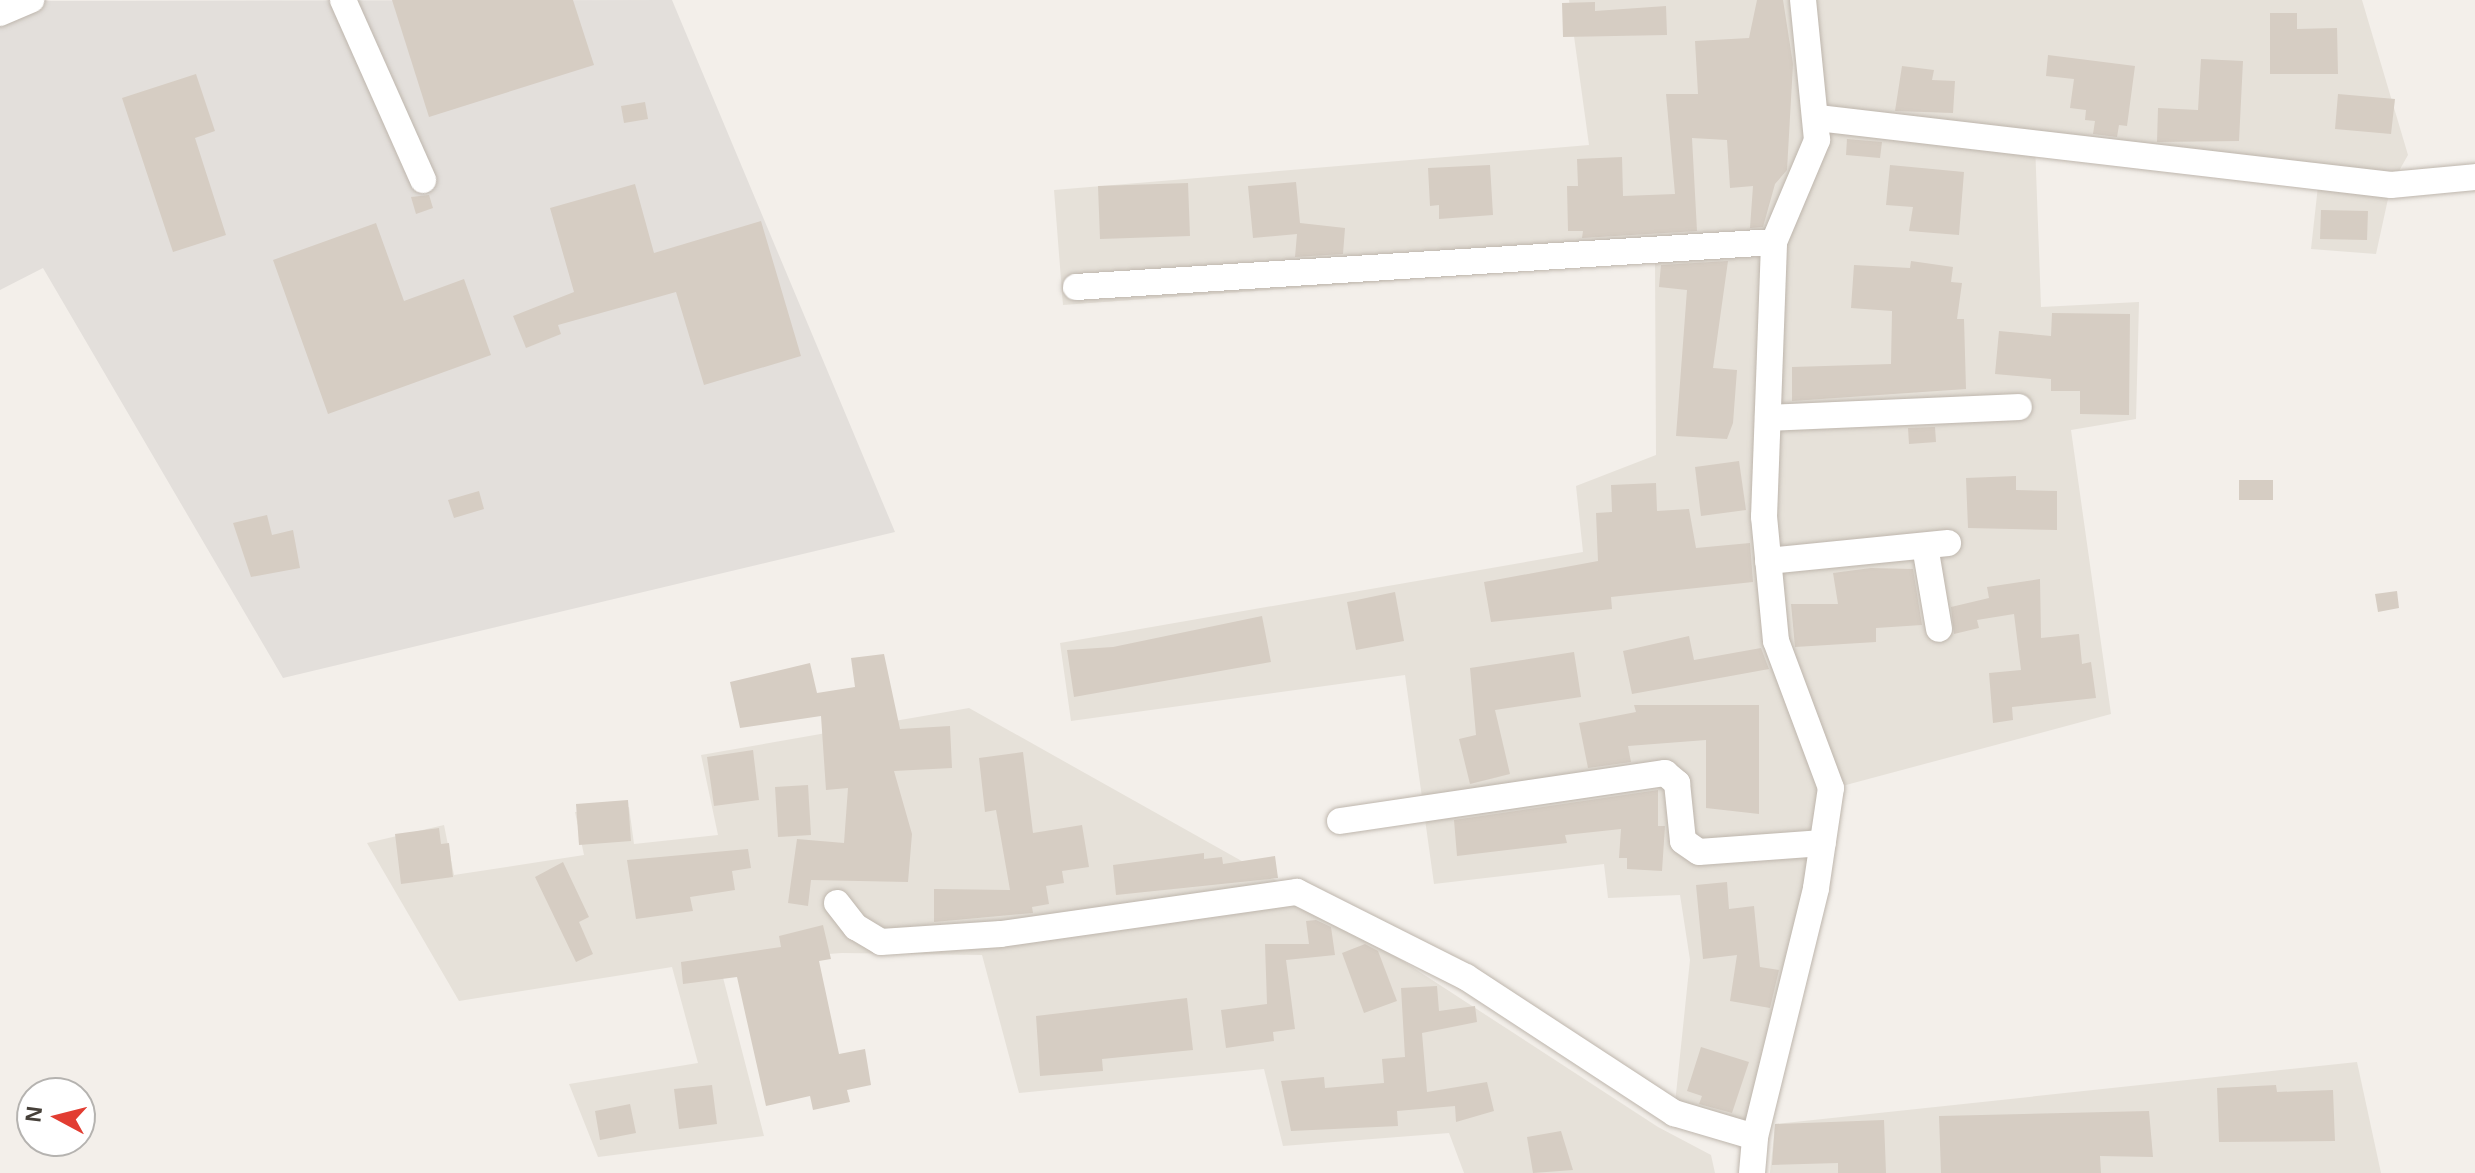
<!DOCTYPE html>
<html>
<head>
<meta charset="utf-8">
<style>
	body { margin:0 }
	#map { position:relative; width:2475px; height:1173px; overflow:hidden; background:#f3efea; font-family:Helvetica,sans-serif }
	div>[style] { position:absolute }
	.residential>* { inset:0; background:#e6e1d9 }
	.industrial>* { inset:0; background:#e3dfdb }
	.building>* { inset:0; background:#d6cdc3 }
	.roads { filter:drop-shadow(0 0 2px #beb6ad) drop-shadow(0 0 2px #beb6ad) }
	.minor>* { height:26px; margin:-13px; padding:0 13px; transform-origin:13px; border-radius:13px; background:#fff }
	span { translate:-50% -50%; white-space:nowrap; text-align:center; line-height:1.15; -webkit-text-stroke:8px #fff; paint-order:stroke }
	.north { position:absolute; left:16px; top:1077px; width:80px; height:80px; box-sizing:border-box; background:#fff; border:2px solid #b5b3b0; border-radius:50%; rotate:277deg; font-size:22px; font-weight:700; line-height:32px; text-align:center; color:#464039 }
	.north::after { content:''; display:block; margin:auto; width:28px; height:36px; background:#e23d32; clip-path:polygon(50% 0,100% 100%,50% 72%,0 100%) }
</style>
</head>
<body>
<div id="map">
	<div class="residential">
		<div style="clip-path:polygon(1569px 0,2362px 0,2408px 155px,2391px 185px,2376px 254px,2311px 249px,2319px 177px,2035px 143px,2041px 307px,2139px 302px,2136px 419px,2071px 430px,2111px 714px,1831px 789px,1755px 1137px,1674px 1113px,1690px 960px,1680px 895px,1608px 898px,1604px 864px,1434px 884px,1405px 675px,1071px 721px,1060px 643px,1583px 552px,1576px 486px,1656px 455px,1655px 262px,1063px 305px,1054px 190px,1589px 145px)"></div>
		<div style="clip-path:polygon(969px 708px,1297px 892px,1658px 1127px,1711px 1155px,1715px 1173px,1464px 1173px,1449px 1133px,1283px 1146px,1264px 1069px,1019px 1093px,982px 955px,842px 953px,719px 962px,764px 1136px,598px 1157px,569px 1084px,698px 1063px,672px 967px,459px 1001px,367px 843px,444px 825px,454px 875px,584px 855px,575px 812px,629px 807px,634px 844px,718px 835px,701px 755px)"></div>
		<div style="clip-path:polygon(2357px 1062px,2381px 1173px,1770px 1173px,1775px 1124px)"></div>
	</div>
	<div class="industrial">
		<div style="clip-path:polygon(672px 0,895px 532px,283px 678px,43px 268px,0 290px,0 1px)"></div>
	</div>
	<div class="building">
		<div style="clip-path:polygon(392px 0,573px 0,594px 65px,429px 117px)"></div>
		<div style="clip-path:polygon(1757px 0,1783px 0,1793px 64px,1787px 170px,1775px 184px,1763px 227px,1750px 228px,1753px 186px,1730px 188px,1727px 140px,1692px 138px,1697px 231px,1582px 238px,1583px 231px,1568px 231px,1567px 186px,1578px 186px,1577px 159px,1622px 157px,1623px 196px,1675px 194px,1666px 94px,1698px 94px,1695px 41px,1749px 38px)"></div>
		<div style="clip-path:polygon(1595px 2px,1595px 11px,1666px 6px,1667px 35px,1563px 37px,1562px 3px)"></div>
		<div style="clip-path:polygon(2270px 13px,2297px 13px,2297px 29px,2337px 28px,2338px 74px,2270px 74px)"></div>
		<div style="clip-path:polygon(2048px 55px,2135px 66px,2127px 126px,2119px 125px,2117px 137px,2093px 134px,2095px 121px,2085px 120px,2086px 110px,2070px 108px,2074px 79px,2046px 76px)"></div>
		<div style="clip-path:polygon(2201px 59px,2243px 61px,2239px 141px,2157px 142px,2158px 108px,2198px 110px)"></div>
		<div style="clip-path:polygon(1902px 66px,1934px 70px,1932px 80px,1955px 81px,1953px 113px,1895px 111px)"></div>
		<div style="clip-path:polygon(196px 74px,215px 131px,195px 138px,226px 235px,173px 252px,122px 98px)"></div>
		<div style="clip-path:polygon(2338px 94px,2395px 99px,2391px 134px,2335px 129px)"></div>
		<div style="clip-path:polygon(645px 102px,648px 119px,624px 123px,621px 106px)"></div>
		<div style="clip-path:polygon(1847px 139px,1882px 142px,1880px 158px,1846px 155px)"></div>
		<div style="clip-path:polygon(1490px 165px,1493px 215px,1439px 219px,1439px 205px,1430px 206px,1428px 168px)"></div>
		<div style="clip-path:polygon(1890px 165px,1964px 172px,1959px 235px,1909px 231px,1913px 207px,1886px 205px)"></div>
		<div style="clip-path:polygon(1296px 182px,1300px 223px,1345px 228px,1343px 254px,1295px 257px,1297px 234px,1253px 238px,1248px 186px)"></div>
		<div style="clip-path:polygon(1188px 183px,1190px 236px,1100px 239px,1098px 186px)"></div>
		<div style="clip-path:polygon(635px 184px,654px 253px,761px 221px,801px 356px,704px 385px,676px 292px,558px 325px,561px 334px,526px 348px,513px 316px,574px 292px,550px 208px)"></div>
		<div style="clip-path:polygon(429px 195px,433px 208px,416px 214px,411px 197px)"></div>
		<div style="clip-path:polygon(2321px 210px,2368px 211px,2367px 240px,2320px 239px)"></div>
		<div style="clip-path:polygon(376px 223px,404px 301px,464px 279px,491px 355px,328px 414px,273px 260px)"></div>
		<div style="clip-path:polygon(1728px 261px,1713px 368px,1737px 370px,1733px 423px,1727px 439px,1676px 436px,1687px 290px,1659px 287px,1661px 265px)"></div>
		<div style="clip-path:polygon(1911px 261px,1953px 267px,1951px 282px,1962px 283px,1957px 319px,1964px 319px,1966px 389px,1792px 401px,1792px 367px,1891px 364px,1892px 311px,1851px 308px,1854px 265px,1910px 268px)"></div>
		<div style="clip-path:polygon(2052px 313px,2130px 314px,2129px 415px,2080px 414px,2080px 391px,2051px 391px,2051px 379px,1995px 374px,1999px 331px,2051px 336px)"></div>
		<div style="clip-path:polygon(1935px 427px,1936px 442px,1909px 444px,1908px 428px)"></div>
		<div style="clip-path:polygon(1739px 461px,1746px 510px,1701px 516px,1695px 467px)"></div>
		<div style="clip-path:polygon(2016px 476px,2016px 490px,2057px 491px,2057px 530px,1968px 528px,1966px 478px)"></div>
		<div style="clip-path:polygon(2239px 480px,2273px 480px,2273px 500px,2239px 500px)"></div>
		<div style="clip-path:polygon(1656px 483px,1657px 511px,1689px 509px,1696px 548px,1750px 543px,1753px 582px,1611px 597px,1612px 609px,1491px 622px,1484px 582px,1598px 561px,1596px 513px,1612px 512px,1611px 485px)"></div>
		<div style="clip-path:polygon(479px 491px,484px 509px,454px 518px,448px 500px)"></div>
		<div style="clip-path:polygon(267px 515px,272px 535px,293px 530px,300px 568px,251px 577px,233px 523px)"></div>
		<div style="clip-path:polygon(1871px 568px,1913px 569px,1922px 625px,1876px 628px,1876px 642px,1795px 647px,1791px 604px,1838px 604px,1833px 573px)"></div>
		<div style="clip-path:polygon(2040px 579px,2041px 638px,2079px 634px,2082px 664px,2091px 662px,2096px 698px,2012px 707px,2013px 720px,1993px 723px,1989px 673px,2021px 670px,2014px 614px,1977px 620px,1979px 628px,1954px 634px,1951px 607px,1989px 598px,1987px 587px)"></div>
		<div style="clip-path:polygon(2397px 591px,2399px 608px,2378px 612px,2375px 594px)"></div>
		<div style="clip-path:polygon(1395px 592px,1404px 641px,1356px 650px,1347px 602px)"></div>
		<div style="clip-path:polygon(1262px 616px,1271px 662px,1074px 697px,1067px 650px,1113px 647px)"></div>
		<div style="clip-path:polygon(1689px 636px,1694px 660px,1761px 648px,1769px 669px,1632px 694px,1623px 651px)"></div>
		<div style="clip-path:polygon(1574px 652px,1581px 697px,1495px 710px,1510px 774px,1470px 784px,1459px 739px,1476px 735px,1470px 668px)"></div>
		<div style="clip-path:polygon(884px 654px,900px 729px,950px 726px,952px 768px,894px 771px,912px 834px,908px 882px,811px 880px,808px 906px,788px 903px,797px 839px,844px 843px,848px 788px,826px 790px,821px 716px,740px 728px,730px 682px,810px 663px,817px 693px,855px 687px,851px 658px)"></div>
		<div style="clip-path:polygon(1634px 705px,1759px 705px,1759px 814px,1706px 808px,1706px 740px,1628px 746px,1631px 762px,1588px 768px,1579px 723px,1636px 712px)"></div>
		<div style="clip-path:polygon(753px 750px,759px 800px,714px 806px,707px 757px)"></div>
		<div style="clip-path:polygon(1023px 752px,1033px 833px,1082px 825px,1089px 867px,1062px 871px,1064px 883px,1046px 886px,1049px 904px,1032px 907px,1033px 913px,934px 922px,934px 889px,1010px 890px,996px 810px,985px 812px,979px 758px)"></div>
		<div style="clip-path:polygon(808px 785px,811px 835px,778px 837px,775px 787px)"></div>
		<div style="clip-path:polygon(1658px 790px,1658px 826px,1665px 826px,1662px 871px,1627px 869px,1627px 858px,1619px 858px,1621px 829px,1565px 835px,1567px 843px,1457px 856px,1454px 820px)"></div>
		<div style="clip-path:polygon(628px 800px,631px 841px,579px 845px,576px 804px)"></div>
		<div style="clip-path:polygon(439px 828px,441px 844px,449px 843px,453px 877px,401px 884px,395px 834px)"></div>
		<div style="clip-path:polygon(748px 849px,751px 868px,732px 871px,735px 890px,690px 897px,693px 911px,636px 919px,627px 860px)"></div>
		<div style="clip-path:polygon(1204px 853px,1204px 859px,1222px 857px,1223px 864px,1275px 856px,1278px 878px,1116px 895px,1113px 865px)"></div>
		<div style="clip-path:polygon(563px 862px,589px 917px,579px 922px,593px 954px,576px 962px,535px 877px)"></div>
		<div style="clip-path:polygon(1727px 882px,1729px 909px,1754px 906px,1760px 967px,1779px 970px,1770px 1008px,1730px 1001px,1737px 955px,1703px 959px,1696px 885px)"></div>
		<div style="clip-path:polygon(1316px 920px,1331px 927px,1335px 955px,1286px 960px,1295px 1029px,1273px 1032px,1274px 1041px,1226px 1048px,1221px 1010px,1267px 1004px,1265px 944px,1309px 944px,1306px 921px)"></div>
		<div style="clip-path:polygon(823px 925px,831px 959px,819px 961px,839px 1054px,865px 1049px,871px 1085px,847px 1090px,850px 1102px,813px 1110px,810px 1096px,766px 1106px,737px 977px,683px 984px,681px 962px,781px 947px,779px 936px)"></div>
		<div style="clip-path:polygon(1365px 944px,1378px 951px,1397px 1001px,1364px 1013px,1342px 953px)"></div>
		<div style="clip-path:polygon(1437px 986px,1439px 1011px,1475px 1006px,1477px 1022px,1422px 1033px,1427px 1092px,1487px 1082px,1494px 1111px,1456px 1122px,1455px 1106px,1397px 1111px,1398px 1126px,1291px 1131px,1281px 1081px,1324px 1077px,1325px 1088px,1384px 1083px,1382px 1059px,1405px 1057px,1401px 988px)"></div>
		<div style="clip-path:polygon(1187px 998px,1193px 1050px,1102px 1059px,1103px 1071px,1040px 1076px,1036px 1016px)"></div>
		<div style="clip-path:polygon(1701px 1047px,1749px 1062px,1732px 1113px,1699px 1104px,1702px 1096px,1687px 1091px)"></div>
		<div style="clip-path:polygon(712px 1085px,717px 1124px,679px 1129px,674px 1089px)"></div>
		<div style="clip-path:polygon(2276px 1085px,2277px 1092px,2333px 1090px,2335px 1141px,2219px 1142px,2217px 1088px)"></div>
		<div style="clip-path:polygon(630px 1104px,636px 1133px,600px 1140px,595px 1111px)"></div>
		<div style="clip-path:polygon(2149px 1111px,2153px 1157px,2100px 1156px,2101px 1173px,1941px 1173px,1939px 1116px)"></div>
		<div style="clip-path:polygon(1884px 1120px,1886px 1173px,1838px 1173px,1838px 1163px,1772px 1165px,1775px 1124px)"></div>
		<div style="clip-path:polygon(1561px 1131px,1573px 1170px,1533px 1173px,1527px 1137px)"></div>
	</div>
	<div class="roads">
		<div class="minor">
			<div style="left:343px;top:0;width:197px;rotate:66deg"></div>
			<div style="left:0;top:13px;width:34px;rotate:-23deg"></div>
			<div style="left:1818px;top:118px;width:577px;rotate:6.67deg"></div>
			<div style="left:2391px;top:185px;width:84px;rotate:-5.4deg"></div>
			<div style="left:1076px;top:287px;width:699px;rotate:-3.69deg"></div>
			<div style="left:1768px;top:418px;width:251px;rotate:-2.5deg"></div>
			<div style="left:1925px;top:546px;width:84px;rotate:80.4deg"></div>
			<div style="left:1768px;top:561px;width:181px;rotate:-5.7deg"></div>
			<div style="left:1340px;top:821px;width:329px;rotate:-8.4deg"></div>
			<div style="left:1665px;top:773px;width:16px;rotate:40deg"></div>
			<div style="left:1677px;top:783px;width:58px;rotate:84.1deg"></div>
			<div style="left:1683px;top:841px;width:19px;rotate:35deg"></div>
			<div style="left:1699px;top:852px;width:124px;rotate:-4.2deg"></div>
			<div style="left:837px;top:903px;width:31px;rotate:52deg"></div>
			<div style="left:856px;top:927px;width:29px;rotate:31deg"></div>
			<div style="left:881px;top:942px;width:120px;rotate:-3.8deg"></div>
			<div style="left:1001px;top:934px;width:299px;rotate:-8.1deg"></div>
			<div style="left:1297px;top:892px;width:189px;rotate:26.7deg"></div>
			<div style="left:1466px;top:977px;width:249px;rotate:33.2deg"></div>
			<div style="left:1674px;top:1113px;width:84px;rotate:16.5deg"></div>
			<div style="left:1752px;top:1173px;width:36px;rotate:-85deg"></div>
			<div style="left:1755px;top:1137px;width:256px;rotate:-76.2deg"></div>
			<div style="left:1816px;top:888px;width:101px;rotate:-81.5deg"></div>
			<div style="left:1831px;top:788px;width:157px;rotate:-110.5deg"></div>
			<div style="left:1776px;top:641px;width:125px;rotate:-95.5deg"></div>
			<div style="left:1764px;top:517px;width:275px;rotate:-87.9deg"></div>
			<div style="left:1774px;top:242px;width:111px;rotate:-67.1deg"></div>
			<div style="left:1817px;top:140px;width:141px;rotate:-95.7deg"></div>
		</div>
	</div>
	<div class="north">N</div>
</div>
</body>
</html>
